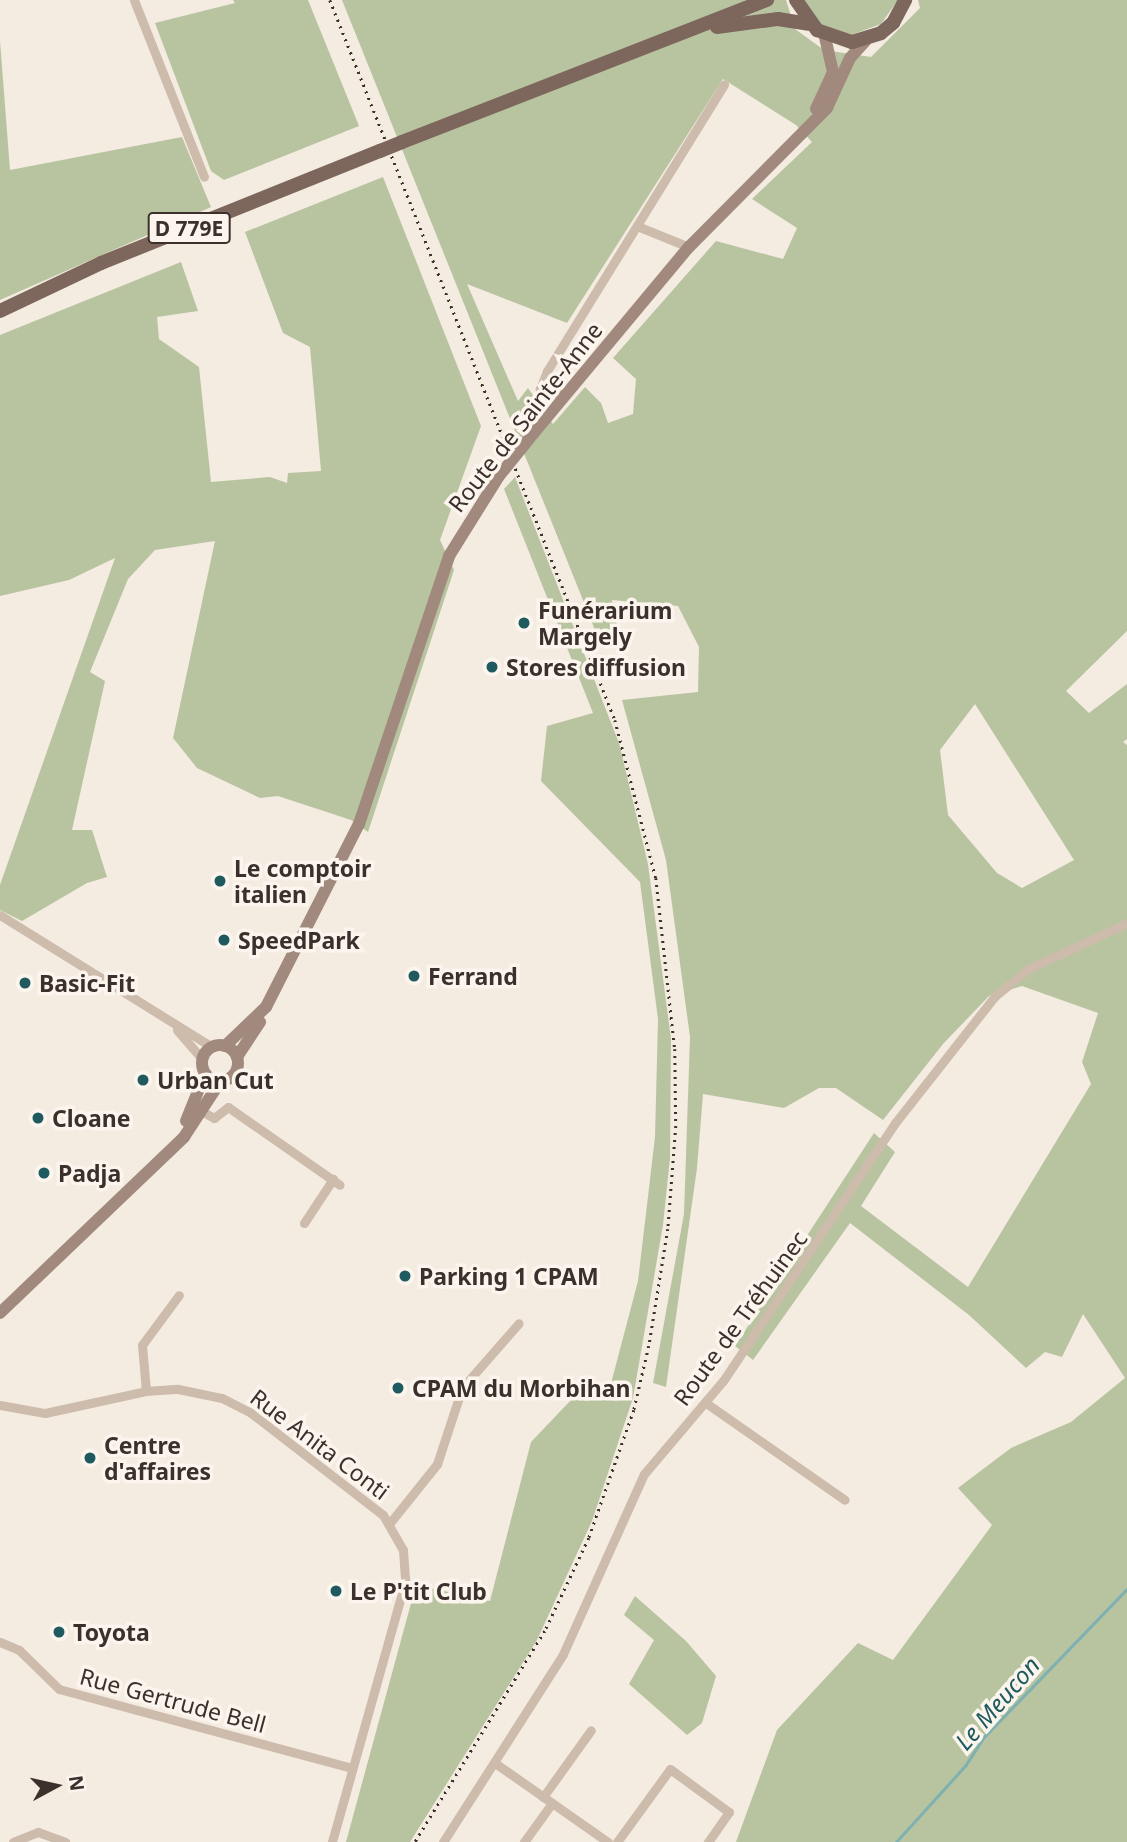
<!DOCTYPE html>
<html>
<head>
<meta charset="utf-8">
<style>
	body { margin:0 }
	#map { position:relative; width:1127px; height:1842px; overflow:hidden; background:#f4ebe1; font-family:"Noto Sans",sans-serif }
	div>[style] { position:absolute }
	.green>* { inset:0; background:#b8c4a0 }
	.stream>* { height:2.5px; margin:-1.25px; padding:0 1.25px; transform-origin:1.25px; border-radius:1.25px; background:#7fb0b2 }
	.street>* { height:9px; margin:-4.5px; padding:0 4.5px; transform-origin:4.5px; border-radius:4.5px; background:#cdbbac }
	.secondary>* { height:12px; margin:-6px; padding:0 6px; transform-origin:6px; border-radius:6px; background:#a18a7d }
	.secondary>.ring { margin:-6px; padding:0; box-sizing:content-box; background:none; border:12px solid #a18a7d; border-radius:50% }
	.primary>* { height:14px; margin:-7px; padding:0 7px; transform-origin:7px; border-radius:7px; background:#7d675c }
	.rail>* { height:2.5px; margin-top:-1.25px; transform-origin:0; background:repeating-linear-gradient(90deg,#3b302b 0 2px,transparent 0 7px) }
	.secondary-bridge>* { height:12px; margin:-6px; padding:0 6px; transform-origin:6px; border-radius:6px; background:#a18a7d }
	.primary-bridge>* { height:14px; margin:-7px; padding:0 7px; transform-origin:7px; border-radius:7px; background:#7d675c }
	.dots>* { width:19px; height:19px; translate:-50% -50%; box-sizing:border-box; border:4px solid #fbf5ee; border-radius:50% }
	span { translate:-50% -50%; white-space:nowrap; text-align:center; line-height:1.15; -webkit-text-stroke:7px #fbf5ee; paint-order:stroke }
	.shield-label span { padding:2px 5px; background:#fbf5ee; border:2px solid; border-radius:5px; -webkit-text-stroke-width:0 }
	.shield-label { font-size:21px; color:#3b302b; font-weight:700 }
	.street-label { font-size:23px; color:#3b302b }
	.poi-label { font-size:23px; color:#3b302b; font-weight:700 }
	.left { translate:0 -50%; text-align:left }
	.water-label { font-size:24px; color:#1f5a5e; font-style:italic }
	.north { position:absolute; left:21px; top:1751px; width:70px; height:70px; -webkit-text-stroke:5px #fbf5ee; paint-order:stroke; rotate:82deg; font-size:19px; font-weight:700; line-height:28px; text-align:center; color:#3b302b }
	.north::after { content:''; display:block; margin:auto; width:24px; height:32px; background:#3b302b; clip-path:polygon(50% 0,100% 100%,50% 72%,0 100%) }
</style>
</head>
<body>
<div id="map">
	<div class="green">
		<div style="clip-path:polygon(233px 0,308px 0,359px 126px,224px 180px,211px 171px,155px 23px,235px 3px)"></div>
		<div style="clip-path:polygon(evenodd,342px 0,786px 0,795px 29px,824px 50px,871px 57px,920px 8px,918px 0,1127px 0,1127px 631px,1066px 691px,1089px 713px,1127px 684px,1127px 739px,1123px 742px,1127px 745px,1127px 1842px,736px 1842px,777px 1730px,858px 1643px,893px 1660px,992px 1525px,958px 1488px,1011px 1448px,1071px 1422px,1125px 1378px,1083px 1314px,1062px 1357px,1045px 1352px,1026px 1368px,969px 1315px,850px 1223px,753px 1360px,735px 1346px,874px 1133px,895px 1152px,861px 1206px,968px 1287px,1091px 1084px,1082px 1062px,1098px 1013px,1022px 986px,989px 996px,943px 1044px,883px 1120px,836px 1088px,819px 1088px,784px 1108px,703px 1094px,697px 1168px,666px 1387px,653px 1383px,684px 1214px,690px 1037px,666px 860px,622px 700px,698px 692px,699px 647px,678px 606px,612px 600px,621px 644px,601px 645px,342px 0,723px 79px,796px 125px,812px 142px,752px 199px,797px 228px,783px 259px,716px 241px,613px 358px,636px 379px,633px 414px,608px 423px,601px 403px,585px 387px,553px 424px,528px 388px,518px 401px,467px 284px,567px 323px,723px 79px,342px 0,975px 704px,1074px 860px,1022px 888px,997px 873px,948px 815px,940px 750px,975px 704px)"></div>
		<div style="clip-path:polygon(803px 0,898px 0,881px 24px,851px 35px,820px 25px)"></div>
		<div style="clip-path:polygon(0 41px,10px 170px,182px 137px,211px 207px,0 300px)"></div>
		<div style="clip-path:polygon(383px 177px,481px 426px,440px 540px,454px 570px,368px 832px,351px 820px,278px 796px,260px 798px,197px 768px,173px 738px,215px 541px,155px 550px,128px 579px,90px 672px,105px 681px,72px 830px,92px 830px,107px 877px,87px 883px,22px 921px,0 910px,0 885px,115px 558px,69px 580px,0 596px,0 335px,181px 262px,198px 311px,157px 317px,159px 339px,199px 367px,211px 482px,270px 477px,287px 483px,288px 473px,321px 471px,310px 347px,283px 333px,245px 232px)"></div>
		<div style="clip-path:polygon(515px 477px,619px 743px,648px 864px,671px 1039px,670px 1158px,663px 1225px,633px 1398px,592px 1521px,537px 1640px,410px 1842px,346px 1842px,416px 1585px,490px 1601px,531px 1442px,592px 1378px,609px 1391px,638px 1281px,655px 1137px,658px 1019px,640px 882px,541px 781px,547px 726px,593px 713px,504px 489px)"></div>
		<div style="clip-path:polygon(635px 1596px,686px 1641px,716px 1676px,702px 1723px,687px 1735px,629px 1684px,654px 1640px,624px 1615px)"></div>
	</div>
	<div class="stream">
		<div style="left:896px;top:1842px;width:103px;rotate:-47.8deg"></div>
		<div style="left:965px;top:1766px;width:35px;rotate:-57deg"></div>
		<div style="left:984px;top:1737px;width:206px;rotate:-46deg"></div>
	</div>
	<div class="street">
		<div style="left:134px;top:0;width:190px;rotate:68.4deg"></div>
		<div style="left:637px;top:226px;width:56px;rotate:22deg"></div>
		<div style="left:547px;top:371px;width:337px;rotate:-58.3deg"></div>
		<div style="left:553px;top:411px;width:26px;rotate:-121deg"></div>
		<div style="left:540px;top:389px;width:19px;rotate:-69deg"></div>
		<div style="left:547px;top:371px;width:11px;rotate:85deg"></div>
		<div style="left:548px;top:382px;width:22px;rotate:47deg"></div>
		<div style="left:0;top:915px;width:250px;rotate:31.9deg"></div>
		<div style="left:177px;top:1030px;width:38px;rotate:49deg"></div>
		<div style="left:201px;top:1111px;width:15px;rotate:28deg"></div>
		<div style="left:214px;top:1118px;width:18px;rotate:-38deg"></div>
		<div style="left:228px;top:1107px;width:136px;rotate:34.9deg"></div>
		<div style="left:304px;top:1223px;width:53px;rotate:-56.6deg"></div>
		<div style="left:146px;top:1391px;width:46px;rotate:-95deg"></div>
		<div style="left:142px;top:1345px;width:62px;rotate:-53.5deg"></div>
		<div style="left:706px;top:1403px;width:169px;rotate:34.9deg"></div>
		<div style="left:0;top:1405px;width:46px;rotate:10.1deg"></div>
		<div style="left:45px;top:1413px;width:103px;rotate:-12.3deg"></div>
		<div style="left:146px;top:1391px;width:32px;rotate:-4deg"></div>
		<div style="left:178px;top:1389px;width:45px;rotate:11.6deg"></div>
		<div style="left:222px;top:1398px;width:33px;rotate:27deg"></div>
		<div style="left:251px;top:1413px;width:167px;rotate:37.7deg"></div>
		<div style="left:383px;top:1515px;width:40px;rotate:60.3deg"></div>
		<div style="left:403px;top:1550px;width:32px;rotate:86deg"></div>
		<div style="left:405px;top:1582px;width:270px;rotate:105.7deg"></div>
		<div style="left:389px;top:1524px;width:77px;rotate:-51.3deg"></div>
		<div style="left:437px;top:1464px;width:80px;rotate:-71.8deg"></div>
		<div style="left:462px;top:1388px;width:86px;rotate:-48.8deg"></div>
		<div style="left:0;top:1642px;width:21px;rotate:23deg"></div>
		<div style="left:19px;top:1650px;width:56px;rotate:44.3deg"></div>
		<div style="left:59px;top:1689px;width:302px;rotate:15.1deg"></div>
		<div style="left:495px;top:1763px;width:138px;rotate:35deg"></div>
		<div style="left:543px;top:1797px;width:82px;rotate:-54.4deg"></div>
		<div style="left:13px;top:1842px;width:27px;rotate:-22deg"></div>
		<div style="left:38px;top:1832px;width:29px;rotate:20deg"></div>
		<div style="left:443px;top:1842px;width:223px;rotate:-57.4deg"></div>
		<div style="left:563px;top:1654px;width:197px;rotate:-65.8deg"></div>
		<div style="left:644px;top:1474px;width:122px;rotate:-49.7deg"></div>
		<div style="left:723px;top:1381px;width:310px;rotate:-56.3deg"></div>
		<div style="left:895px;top:1123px;width:162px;rotate:-51.8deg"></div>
		<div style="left:995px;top:996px;width:43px;rotate:-39.3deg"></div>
		<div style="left:1028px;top:969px;width:109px;rotate:-24.9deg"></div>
		<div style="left:524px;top:1842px;width:48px;rotate:-54.3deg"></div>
		<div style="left:617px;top:1842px;width:90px;rotate:-54deg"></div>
		<div style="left:670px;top:1769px;width:73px;rotate:36.1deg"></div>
		<div style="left:729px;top:1812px;width:37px;rotate:125deg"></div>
	</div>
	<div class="secondary">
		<div style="left:816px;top:109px;width:41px;rotate:-65.3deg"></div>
		<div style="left:833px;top:72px;width:37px;rotate:-103deg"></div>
		<div style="left:533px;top:434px;width:244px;rotate:-50.2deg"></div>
		<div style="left:689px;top:247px;width:196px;rotate:-45.2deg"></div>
		<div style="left:827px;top:108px;width:55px;rotate:-65.3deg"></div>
		<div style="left:850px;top:58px;width:24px;rotate:-48deg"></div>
		<div class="ring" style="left:202px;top:1045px;width:24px;height:24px"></div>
		<div style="left:225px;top:1046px;width:57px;rotate:-43.6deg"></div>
		<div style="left:266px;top:1007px;width:205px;rotate:-63.1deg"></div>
		<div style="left:359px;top:824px;width:283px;rotate:-71.4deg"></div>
		<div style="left:449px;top:556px;width:94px;rotate:-58deg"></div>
		<div style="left:237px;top:1057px;width:42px;rotate:-56.7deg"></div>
		<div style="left:186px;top:1121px;width:51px;rotate:-68deg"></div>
		<div style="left:0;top:1313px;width:255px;rotate:-43.7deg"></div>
		<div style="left:184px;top:1137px;width:66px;rotate:-56.8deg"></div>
	</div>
	<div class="primary">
		<div style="left:796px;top:0;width:37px;rotate:55deg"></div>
		<div style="left:817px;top:30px;width:37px;rotate:19deg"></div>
		<div style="left:852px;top:42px;width:30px;rotate:-17deg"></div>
		<div style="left:881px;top:33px;width:16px;rotate:-40deg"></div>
		<div style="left:893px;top:23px;width:26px;rotate:-62deg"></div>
		<div style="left:717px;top:27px;width:62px;rotate:-7.5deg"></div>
		<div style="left:778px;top:19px;width:31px;rotate:9deg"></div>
		<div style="left:402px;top:142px;width:392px;rotate:-21.3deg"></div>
		<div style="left:0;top:311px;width:112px;rotate:-25.4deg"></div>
		<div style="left:101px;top:263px;width:301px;rotate:-21.9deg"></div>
	</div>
	<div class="rail">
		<div style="left:330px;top:0;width:774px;rotate:68.4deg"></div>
		<div style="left:615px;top:720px;width:163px;rotate:75.5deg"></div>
		<div style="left:656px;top:878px;width:172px;rotate:83.7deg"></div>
		<div style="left:675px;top:1049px;width:77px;rotate:89.3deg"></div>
		<div style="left:676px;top:1126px;width:103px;rotate:94.4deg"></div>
		<div style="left:668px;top:1229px;width:119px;rotate:99.2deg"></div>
		<div style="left:649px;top:1346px;width:66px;rotate:103.2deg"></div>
		<div style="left:634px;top:1410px;width:136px;rotate:109.4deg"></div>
		<div style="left:589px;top:1538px;width:103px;rotate:115.3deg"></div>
		<div style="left:545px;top:1631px;width:248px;rotate:121.6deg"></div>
	</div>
	<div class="secondary-bridge">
		<div style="left:499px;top:476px;width:54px;rotate:-51deg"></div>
	</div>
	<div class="primary-bridge">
		<div style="left:380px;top:151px;width:24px;rotate:-22deg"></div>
	</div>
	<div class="dots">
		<div style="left:524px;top:623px;background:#1f5a5e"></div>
		<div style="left:492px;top:667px;background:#1f5a5e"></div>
		<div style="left:220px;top:881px;background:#1f5a5e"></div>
		<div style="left:224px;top:940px;background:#1f5a5e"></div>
		<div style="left:414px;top:976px;background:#1f5a5e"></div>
		<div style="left:25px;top:983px;background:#1f5a5e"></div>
		<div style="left:143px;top:1080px;background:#1f5a5e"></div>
		<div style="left:38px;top:1118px;background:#1f5a5e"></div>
		<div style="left:44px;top:1173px;background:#1f5a5e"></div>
		<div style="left:405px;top:1276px;background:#1f5a5e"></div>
		<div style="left:398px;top:1388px;background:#1f5a5e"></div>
		<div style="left:90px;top:1458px;background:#1f5a5e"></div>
		<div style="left:336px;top:1591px;background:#1f5a5e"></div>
		<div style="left:59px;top:1632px;background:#1f5a5e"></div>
	</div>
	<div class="shield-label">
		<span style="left:189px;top:228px">D 779E</span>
	</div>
	<div class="street-label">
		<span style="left:525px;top:417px;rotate:-52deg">Route de Sainte-Anne</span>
		<span style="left:740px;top:1318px;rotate:-54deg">Route de Tréhuinec</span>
		<span style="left:320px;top:1444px;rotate:37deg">Rue Anita Conti</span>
		<span style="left:173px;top:1700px;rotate:15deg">Rue Gertrude Bell</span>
	</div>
	<div class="poi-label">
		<span class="left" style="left:538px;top:623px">Funérarium<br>Margely</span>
		<span class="left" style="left:506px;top:667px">Stores diffusion</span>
		<span class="left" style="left:234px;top:881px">Le comptoir<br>italien</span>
		<span class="left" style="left:238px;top:940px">SpeedPark</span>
		<span class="left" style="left:428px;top:976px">Ferrand</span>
		<span class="left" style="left:39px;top:983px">Basic-Fit</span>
		<span class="left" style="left:157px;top:1080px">Urban Cut</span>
		<span class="left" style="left:52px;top:1118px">Cloane</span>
		<span class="left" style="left:58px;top:1173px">Padja</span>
		<span class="left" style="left:419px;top:1276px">Parking 1 CPAM</span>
		<span class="left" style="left:412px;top:1388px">CPAM du Morbihan</span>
		<span class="left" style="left:104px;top:1458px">Centre<br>d'affaires</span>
		<span class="left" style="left:350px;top:1591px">Le P'tit Club</span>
		<span class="left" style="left:73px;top:1632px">Toyota</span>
	</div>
	<div class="water-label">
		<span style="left:997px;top:1703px;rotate:-49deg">Le Meucon</span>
	</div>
	<div class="north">N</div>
</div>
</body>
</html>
